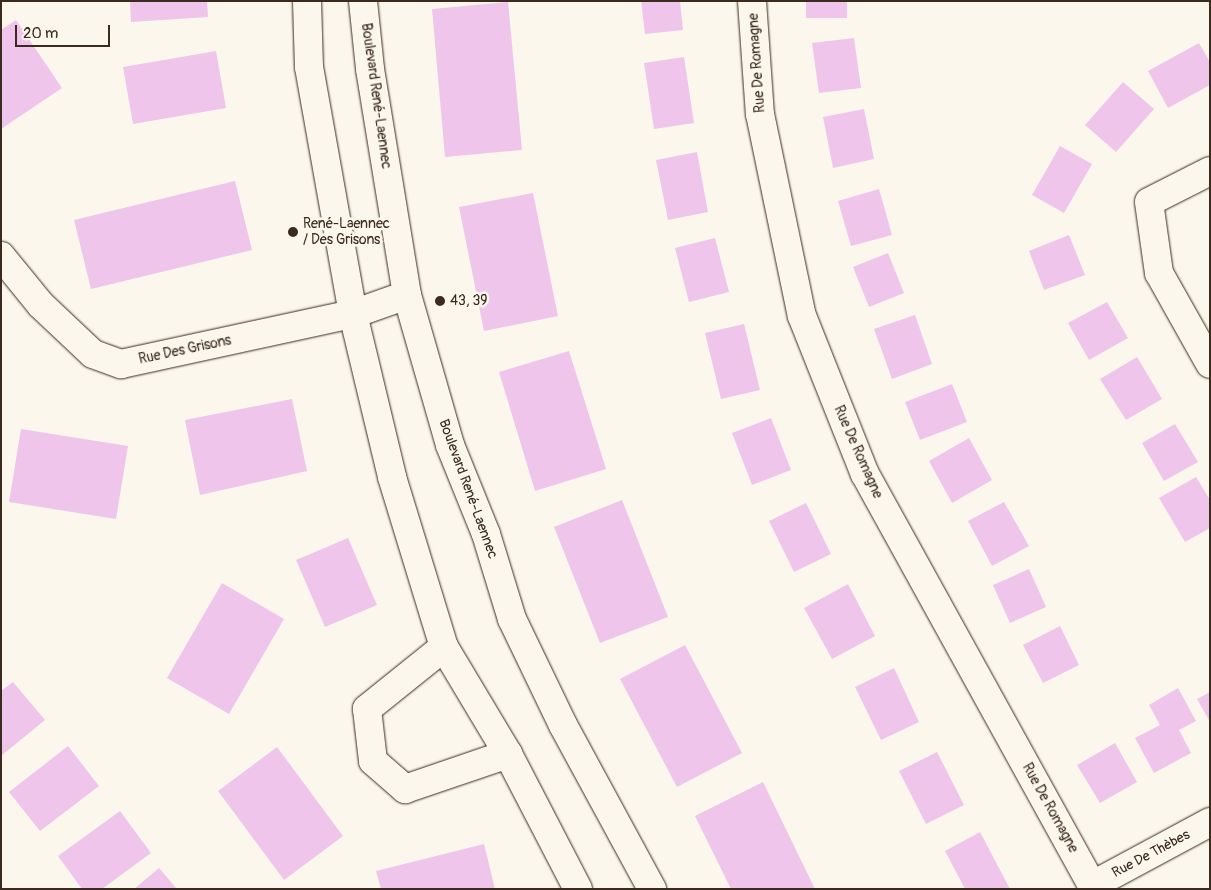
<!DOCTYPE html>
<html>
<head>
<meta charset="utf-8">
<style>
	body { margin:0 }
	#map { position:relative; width:1211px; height:890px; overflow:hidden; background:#fbf7ec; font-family:Pangolin,sans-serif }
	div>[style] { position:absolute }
	.building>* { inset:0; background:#efc5ec }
	.roads { filter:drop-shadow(0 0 1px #3b2a1e) drop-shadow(0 0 1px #3b2a1e) }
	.minor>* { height:28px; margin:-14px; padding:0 14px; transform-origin:14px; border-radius:14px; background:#fbf7ec }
	.tertiary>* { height:28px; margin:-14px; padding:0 14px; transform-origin:14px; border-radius:14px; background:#fbf7ec }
	.dots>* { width:14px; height:14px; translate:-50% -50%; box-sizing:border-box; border:2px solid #fbf7ec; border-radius:50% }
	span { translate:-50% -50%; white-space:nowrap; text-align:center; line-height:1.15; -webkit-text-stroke:5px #fbf7ec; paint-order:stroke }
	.street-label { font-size:14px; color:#3b2a1e }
	.poi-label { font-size:14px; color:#3b2a1e }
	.left { translate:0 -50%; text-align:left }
	.frame { position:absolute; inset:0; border:2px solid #3b2a1e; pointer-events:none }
	.scale { position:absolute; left:15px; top:25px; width:95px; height:22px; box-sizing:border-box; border:2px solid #3b2a1e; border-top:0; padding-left:6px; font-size:15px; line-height:18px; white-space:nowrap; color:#3b2a1e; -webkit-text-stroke:4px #fbf7ec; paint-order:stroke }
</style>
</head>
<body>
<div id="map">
	<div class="building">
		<div style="clip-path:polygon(130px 1px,207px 1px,208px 17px,131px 22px)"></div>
		<div style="clip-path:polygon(641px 1px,680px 1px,683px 30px,645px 34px)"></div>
		<div style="clip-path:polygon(806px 1px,847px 1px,847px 18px,806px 18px)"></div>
		<div style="clip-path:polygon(508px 2px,522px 150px,445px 157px,432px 9px)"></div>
		<div style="clip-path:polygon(16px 20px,62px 88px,1px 129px,1px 30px)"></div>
		<div style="clip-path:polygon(854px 38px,861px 88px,819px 93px,812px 43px)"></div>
		<div style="clip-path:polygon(1199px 43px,1210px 62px,1210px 85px,1168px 108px,1148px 71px)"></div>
		<div style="clip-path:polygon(216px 51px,226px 108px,133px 124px,123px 67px)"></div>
		<div style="clip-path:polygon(684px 57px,694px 123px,654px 129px,644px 63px)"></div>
		<div style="clip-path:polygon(1123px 82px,1154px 109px,1116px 152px,1085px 125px)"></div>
		<div style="clip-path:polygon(864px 109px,874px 159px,833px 168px,823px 117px)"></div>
		<div style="clip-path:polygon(1060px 146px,1092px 164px,1064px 213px,1032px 195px)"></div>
		<div style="clip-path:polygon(697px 152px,708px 212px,668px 220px,656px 160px)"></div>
		<div style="clip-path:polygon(235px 181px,252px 250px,91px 289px,74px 220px)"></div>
		<div style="clip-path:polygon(879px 189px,892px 235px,851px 246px,838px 201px)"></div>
		<div style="clip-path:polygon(533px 193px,558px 316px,484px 331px,459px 207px)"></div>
		<div style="clip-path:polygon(1069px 235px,1085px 275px,1044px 290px,1029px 251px)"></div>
		<div style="clip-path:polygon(715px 238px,729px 292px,689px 302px,675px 248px)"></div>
		<div style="clip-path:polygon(888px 253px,904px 293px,869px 307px,853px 267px)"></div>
		<div style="clip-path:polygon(1107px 302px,1128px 338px,1089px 360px,1068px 323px)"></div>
		<div style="clip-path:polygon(915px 315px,932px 364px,892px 379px,874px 329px)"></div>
		<div style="clip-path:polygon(744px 324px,760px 390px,721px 399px,705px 333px)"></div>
		<div style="clip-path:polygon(569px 351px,606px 469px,535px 491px,499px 372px)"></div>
		<div style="clip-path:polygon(1137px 357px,1162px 399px,1126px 420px,1100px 379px)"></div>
		<div style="clip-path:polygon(952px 384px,967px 422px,920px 440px,905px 402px)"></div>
		<div style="clip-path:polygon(292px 399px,307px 471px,200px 495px,185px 420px)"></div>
		<div style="clip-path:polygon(771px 418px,791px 470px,752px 485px,732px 433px)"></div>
		<div style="clip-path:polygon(1175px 424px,1198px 462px,1164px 481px,1142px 443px)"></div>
		<div style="clip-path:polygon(21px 429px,128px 446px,116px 519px,9px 502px)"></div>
		<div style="clip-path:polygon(969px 438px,992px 480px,952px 503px,929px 461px)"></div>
		<div style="clip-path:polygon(1196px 477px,1210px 500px,1210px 528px,1185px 542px,1159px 498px)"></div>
		<div style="clip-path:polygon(622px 500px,668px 617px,600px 643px,554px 527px)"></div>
		<div style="clip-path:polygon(1004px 502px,1029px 546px,992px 566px,968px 521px)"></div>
		<div style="clip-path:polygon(806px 503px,831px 554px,794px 572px,769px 521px)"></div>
		<div style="clip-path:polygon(348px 538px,377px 605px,325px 627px,296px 560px)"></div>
		<div style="clip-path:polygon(1029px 569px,1046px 607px,1010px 623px,993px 585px)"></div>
		<div style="clip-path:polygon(222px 583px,284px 619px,229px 714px,167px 678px)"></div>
		<div style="clip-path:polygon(848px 584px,875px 636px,832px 659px,804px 608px)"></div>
		<div style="clip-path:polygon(1060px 626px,1079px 665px,1043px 683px,1023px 645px)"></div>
		<div style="clip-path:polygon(685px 645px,742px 753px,677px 787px,620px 679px)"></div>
		<div style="clip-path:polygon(894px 668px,919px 722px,881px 740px,855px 687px)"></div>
		<div style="clip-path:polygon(13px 682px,45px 720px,1px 756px,1px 691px)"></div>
		<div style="clip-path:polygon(1178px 688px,1196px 721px,1179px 730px,1191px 753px,1154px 773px,1135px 738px,1160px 725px,1149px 705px)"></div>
		<div style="clip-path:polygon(1210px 692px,1210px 722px,1197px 699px)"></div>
		<div style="clip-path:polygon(1115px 743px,1137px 782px,1100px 803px,1077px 765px)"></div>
		<div style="clip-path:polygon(68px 746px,99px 786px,40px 831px,9px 792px)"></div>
		<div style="clip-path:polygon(277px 747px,343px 836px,284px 880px,218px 791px)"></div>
		<div style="clip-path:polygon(937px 752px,964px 805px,926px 824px,899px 771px)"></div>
		<div style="clip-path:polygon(763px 782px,815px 889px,731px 889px,695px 816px)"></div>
		<div style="clip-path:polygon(120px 811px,151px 853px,102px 889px,82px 889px,58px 856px)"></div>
		<div style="clip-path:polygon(980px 832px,1010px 889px,965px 889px,945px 851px)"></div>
		<div style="clip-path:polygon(484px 844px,495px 889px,381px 889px,376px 871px)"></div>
		<div style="clip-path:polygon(159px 868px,177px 889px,134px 889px)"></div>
	</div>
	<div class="roads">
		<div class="minor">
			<div style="left:752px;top:1px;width:113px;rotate:86deg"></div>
			<div style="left:760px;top:114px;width:206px;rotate:78.3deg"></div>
			<div style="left:802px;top:316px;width:170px;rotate:68.3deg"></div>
			<div style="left:865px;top:474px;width:474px;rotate:61.1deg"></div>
			<div style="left:1210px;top:171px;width:68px;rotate:153.1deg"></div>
			<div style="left:1149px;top:202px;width:72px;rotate:82deg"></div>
			<div style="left:1159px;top:273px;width:104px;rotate:60.7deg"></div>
			<div style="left:1px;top:256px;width:63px;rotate:50.8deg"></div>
			<div style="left:41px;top:305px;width:71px;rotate:43.3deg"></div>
			<div style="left:93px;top:354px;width:30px;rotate:20deg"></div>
			<div style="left:121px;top:364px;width:237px;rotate:-12.2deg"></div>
			<div style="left:353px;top:314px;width:57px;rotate:-19.4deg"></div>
			<div style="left:444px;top:647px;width:99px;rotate:141.2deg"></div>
			<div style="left:367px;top:709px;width:52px;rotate:83.4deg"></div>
			<div style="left:373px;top:761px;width:43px;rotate:41.2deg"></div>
			<div style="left:405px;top:789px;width:109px;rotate:-18.8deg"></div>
			<div style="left:1093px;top:885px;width:133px;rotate:-28.3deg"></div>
		</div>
		<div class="tertiary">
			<div style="left:307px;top:1px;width:66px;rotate:88.3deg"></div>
			<div style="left:309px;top:67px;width:251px;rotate:79.9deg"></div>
			<div style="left:353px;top:314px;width:168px;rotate:76.5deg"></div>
			<div style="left:392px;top:477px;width:178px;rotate:73deg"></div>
			<div style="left:444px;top:647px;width:125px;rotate:59.1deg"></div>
			<div style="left:508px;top:754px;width:152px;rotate:62.6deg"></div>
			<div style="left:363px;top:1px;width:68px;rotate:84.1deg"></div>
			<div style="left:370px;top:69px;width:229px;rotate:80.7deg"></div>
			<div style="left:407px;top:295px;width:156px;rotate:74deg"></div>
			<div style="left:450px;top:445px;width:96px;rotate:68deg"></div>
			<div style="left:486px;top:534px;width:89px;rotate:73deg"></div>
			<div style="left:512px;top:619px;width:118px;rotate:64.3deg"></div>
			<div style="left:563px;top:725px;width:187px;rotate:61.5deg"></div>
		</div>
	</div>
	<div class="dots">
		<div style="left:293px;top:232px;background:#3b2a1e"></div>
		<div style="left:440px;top:301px;background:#3b2a1e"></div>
	</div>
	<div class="street-label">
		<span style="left:757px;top:63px;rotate:-94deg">Rue De Romagne</span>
		<span style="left:376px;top:96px;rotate:82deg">Boulevard René-Laennec</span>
		<span style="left:185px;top:350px;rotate:-12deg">Rue Des Grisons</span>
		<span style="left:858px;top:452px;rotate:66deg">Rue De Romagne</span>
		<span style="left:468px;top:489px;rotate:70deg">Boulevard René-Laennec</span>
		<span style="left:1050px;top:808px;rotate:61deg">Rue De Romagne</span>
		<span style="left:1151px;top:854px;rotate:-28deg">Rue De Thèbes</span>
	</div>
	<div class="poi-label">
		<span class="left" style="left:303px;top:232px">René-Laennec<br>/ Des Grisons</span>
		<span class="left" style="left:450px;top:301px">43, 39</span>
	</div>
	<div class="frame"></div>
	<div class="scale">20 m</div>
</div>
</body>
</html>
